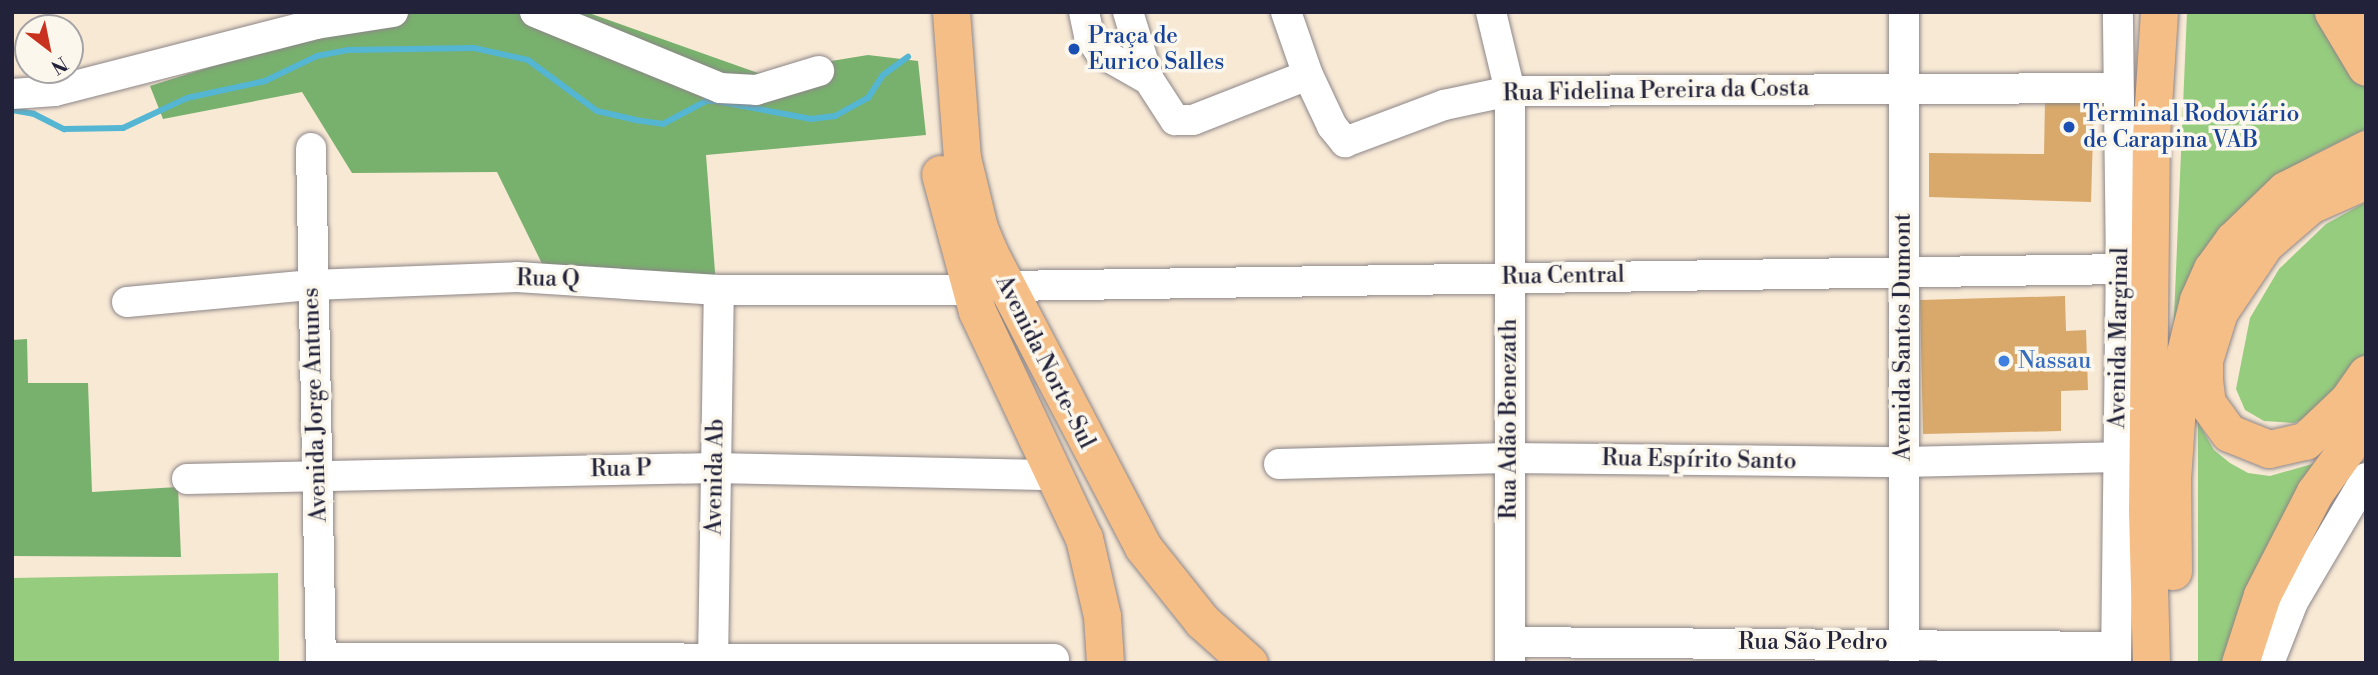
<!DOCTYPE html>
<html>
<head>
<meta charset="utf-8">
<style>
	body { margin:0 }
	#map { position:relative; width:2378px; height:675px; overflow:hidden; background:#f8e9d5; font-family:"Libre Bodoni",serif }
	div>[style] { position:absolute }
	.green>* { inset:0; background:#95cc7e }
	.forest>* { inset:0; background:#78b06d }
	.stream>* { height:6px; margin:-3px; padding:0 3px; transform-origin:3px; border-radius:3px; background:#54b6d2 }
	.building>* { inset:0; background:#d8a96b }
	.roads { filter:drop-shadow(0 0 2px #8d8688) drop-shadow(0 0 2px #8d8688) }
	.minor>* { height:30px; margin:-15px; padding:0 15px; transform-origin:15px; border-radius:15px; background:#fff }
	.major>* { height:37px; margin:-18.5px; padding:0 18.5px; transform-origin:18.5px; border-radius:18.5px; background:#f6be87 }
	.dots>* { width:19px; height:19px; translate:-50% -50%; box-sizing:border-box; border:4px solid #fbf7ec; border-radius:50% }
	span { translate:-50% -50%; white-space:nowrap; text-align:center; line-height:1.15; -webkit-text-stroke:7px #fbf7ec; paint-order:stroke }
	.transit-label { font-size:23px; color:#164399 }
	.left { translate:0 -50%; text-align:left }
	.street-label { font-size:23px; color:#22223b }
	.shop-label { font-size:23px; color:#366cbe }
	.frame { position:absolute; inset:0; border:14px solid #22223b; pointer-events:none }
	.north { position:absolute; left:14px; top:14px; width:70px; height:70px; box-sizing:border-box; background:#fbf7ec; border:2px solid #a4a2a5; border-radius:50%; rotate:148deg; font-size:19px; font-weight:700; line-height:28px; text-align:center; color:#22223b }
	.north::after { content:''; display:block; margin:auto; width:24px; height:32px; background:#c8321e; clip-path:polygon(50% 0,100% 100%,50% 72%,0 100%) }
</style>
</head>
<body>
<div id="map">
	<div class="green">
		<div style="clip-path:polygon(2187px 12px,2326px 12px,2366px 78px,2366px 129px,2313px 155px,2252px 199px,2173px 341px)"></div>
		<div style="clip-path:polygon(2366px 202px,2366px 355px,2315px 414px,2294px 423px,2264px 421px,2245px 410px,2236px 389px,2250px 318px,2279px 269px,2326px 224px)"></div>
		<div style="clip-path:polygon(2198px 422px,2214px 450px,2230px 463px,2248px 473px,2270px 476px,2312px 464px,2337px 440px,2227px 663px,2198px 663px)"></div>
		<div style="clip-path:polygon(278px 573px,279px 663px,12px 663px,12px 578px)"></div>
	</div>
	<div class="forest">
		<div style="clip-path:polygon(355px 12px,586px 12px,758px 73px,868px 55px,918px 61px,926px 135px,706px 155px,716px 285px,552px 284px,497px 172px,352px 173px,302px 92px,163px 119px,150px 86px,238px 58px)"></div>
		<div style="clip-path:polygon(27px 339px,28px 383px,88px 383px,92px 492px,178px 487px,181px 557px,12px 556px,12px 340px)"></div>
	</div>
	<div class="stream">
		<div style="left:12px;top:110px;width:22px;rotate:10deg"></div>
		<div style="left:34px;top:114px;width:34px;rotate:27deg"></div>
		<div style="left:64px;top:129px;width:59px;rotate:-1deg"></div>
		<div style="left:123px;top:128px;width:71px;rotate:-25.1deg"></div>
		<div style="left:187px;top:98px;width:80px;rotate:-12.3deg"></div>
		<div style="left:265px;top:81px;width:58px;rotate:-25.7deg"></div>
		<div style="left:317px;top:56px;width:32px;rotate:-11deg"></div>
		<div style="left:348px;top:50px;width:126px;rotate:-0.9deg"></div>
		<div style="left:474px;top:48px;width:55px;rotate:12.5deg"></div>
		<div style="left:528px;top:60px;width:86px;rotate:36.5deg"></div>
		<div style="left:597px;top:111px;width:39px;rotate:13deg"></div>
		<div style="left:635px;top:120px;width:28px;rotate:8deg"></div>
		<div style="left:663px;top:124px;width:49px;rotate:-28.1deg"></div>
		<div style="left:706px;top:101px;width:10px"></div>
		<div style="left:716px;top:101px;width:97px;rotate:10.7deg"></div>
		<div style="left:811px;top:119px;width:24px;rotate:-7deg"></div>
		<div style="left:835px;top:116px;width:38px;rotate:-29deg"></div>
		<div style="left:868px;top:98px;width:27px;rotate:-57deg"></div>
		<div style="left:883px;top:75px;width:31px;rotate:-36deg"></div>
	</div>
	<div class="building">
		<div style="clip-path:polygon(2045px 100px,2094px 101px,2091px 202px,1929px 197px,1929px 153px,2044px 154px)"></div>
		<div style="clip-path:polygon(2065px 296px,2066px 331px,2086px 330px,2088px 390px,2061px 391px,2061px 431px,1923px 434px,1920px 300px)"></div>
	</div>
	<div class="roads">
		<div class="minor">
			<div style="left:535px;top:12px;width:200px;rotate:22.3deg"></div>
			<div style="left:720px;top:88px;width:36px;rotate:3deg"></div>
			<div style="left:756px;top:90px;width:66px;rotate:-16.8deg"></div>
			<div style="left:1084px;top:12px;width:24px;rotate:78deg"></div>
			<div style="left:1089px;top:35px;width:20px;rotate:57deg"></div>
			<div style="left:1100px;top:52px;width:56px;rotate:29.7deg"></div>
			<div style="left:1149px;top:80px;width:48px;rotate:57deg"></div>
			<div style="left:1175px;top:120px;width:18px"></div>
			<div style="left:1193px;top:120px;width:123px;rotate:-21.4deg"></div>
			<div style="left:1128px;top:12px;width:71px;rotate:72.8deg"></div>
			<div style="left:1286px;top:12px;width:67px;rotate:70.8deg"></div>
			<div style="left:1308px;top:75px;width:56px;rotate:64.8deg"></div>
			<div style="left:1332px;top:126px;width:21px;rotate:51deg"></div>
			<div style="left:1345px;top:142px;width:106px;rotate:-20.5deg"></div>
			<div style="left:1444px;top:105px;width:67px;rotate:-12deg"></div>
			<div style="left:1510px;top:91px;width:608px;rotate:-0.28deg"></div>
			<div style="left:1491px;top:12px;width:81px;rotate:76.5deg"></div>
			<div style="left:1510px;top:91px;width:572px;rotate:90deg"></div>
			<div style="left:1904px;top:12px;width:651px;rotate:90deg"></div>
			<div style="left:12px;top:94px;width:43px;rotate:-4deg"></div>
			<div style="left:55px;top:91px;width:269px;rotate:-14.4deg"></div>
			<div style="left:316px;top:24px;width:78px;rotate:-8.9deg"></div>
			<div style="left:311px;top:148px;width:515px;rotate:88.89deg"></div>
			<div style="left:1006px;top:286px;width:1115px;rotate:-0.87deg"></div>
			<div style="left:127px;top:302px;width:186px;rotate:-5.3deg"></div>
			<div style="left:312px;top:285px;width:205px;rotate:-2.2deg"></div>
			<div style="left:517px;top:277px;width:202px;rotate:3.7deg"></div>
			<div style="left:719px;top:290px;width:250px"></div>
			<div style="left:1279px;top:464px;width:229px;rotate:-1.5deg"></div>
			<div style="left:1508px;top:458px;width:395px;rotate:0.6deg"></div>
			<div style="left:1903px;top:462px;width:215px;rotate:-1.3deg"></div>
			<div style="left:187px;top:479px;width:527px;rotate:-1.2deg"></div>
			<div style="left:714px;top:468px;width:342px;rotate:1.2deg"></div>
			<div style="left:1510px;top:642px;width:605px;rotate:0.47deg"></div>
			<div style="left:321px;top:658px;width:733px;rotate:0.08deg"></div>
			<div style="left:713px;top:663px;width:373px;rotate:-89.1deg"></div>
			<div style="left:2116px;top:663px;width:394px;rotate:-89.3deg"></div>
			<div style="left:2121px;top:269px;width:257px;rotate:-90.7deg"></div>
			<div style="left:2269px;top:663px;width:66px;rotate:-68.5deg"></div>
			<div style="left:2293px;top:602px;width:144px;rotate:-59.5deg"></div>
		</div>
		<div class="major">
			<div style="left:951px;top:12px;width:146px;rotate:85.7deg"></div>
			<div style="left:962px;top:158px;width:72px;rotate:76.3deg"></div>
			<div style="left:979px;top:228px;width:30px;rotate:67deg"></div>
			<div style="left:991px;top:256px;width:328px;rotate:62.4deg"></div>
			<div style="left:1143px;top:547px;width:95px;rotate:51.4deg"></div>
			<div style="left:1202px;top:621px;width:63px;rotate:41.8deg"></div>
			<div style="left:2333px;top:12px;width:64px;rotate:59deg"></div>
			<div style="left:2365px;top:12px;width:1px;rotate:45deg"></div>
			<div style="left:940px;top:174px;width:142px;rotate:74.9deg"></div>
			<div style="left:977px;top:311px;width:251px;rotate:64.8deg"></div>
			<div style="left:1084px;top:538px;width:80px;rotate:77deg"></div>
			<div style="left:1102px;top:616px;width:47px;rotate:86.3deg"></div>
			<div style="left:2366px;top:180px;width:61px;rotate:155.9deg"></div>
			<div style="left:2310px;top:205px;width:60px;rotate:139.1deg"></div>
			<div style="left:2265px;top:244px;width:82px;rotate:124.1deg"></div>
			<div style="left:2219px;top:312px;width:50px;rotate:107.4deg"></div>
			<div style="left:2204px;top:360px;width:20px;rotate:90deg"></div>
			<div style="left:2204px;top:380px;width:23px;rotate:83deg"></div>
			<div style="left:2207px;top:403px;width:37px;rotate:54deg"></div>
			<div style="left:2229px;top:433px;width:43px;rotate:21.8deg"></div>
			<div style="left:2269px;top:449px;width:37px;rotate:-13deg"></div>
			<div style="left:2305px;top:441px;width:59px;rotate:-43.6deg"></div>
			<div style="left:2348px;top:400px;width:32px;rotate:-55deg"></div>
			<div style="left:2173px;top:571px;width:92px;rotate:-90.6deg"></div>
			<div style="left:2172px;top:479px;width:102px;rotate:-86.1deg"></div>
			<div style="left:2179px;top:377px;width:79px;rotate:-76.1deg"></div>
			<div style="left:2198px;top:300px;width:34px;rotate:-66deg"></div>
			<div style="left:2212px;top:269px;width:36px;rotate:-54deg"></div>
			<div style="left:2233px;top:240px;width:72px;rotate:-43.9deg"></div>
			<div style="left:2285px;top:190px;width:91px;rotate:-26.8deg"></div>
			<div style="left:2151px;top:663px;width:151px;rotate:-91.5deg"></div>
			<div style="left:2147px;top:512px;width:376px;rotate:-89.4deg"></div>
			<div style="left:2151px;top:136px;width:124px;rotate:-86.3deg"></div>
			<div style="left:2240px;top:663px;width:71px;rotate:-72.1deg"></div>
			<div style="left:2262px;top:595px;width:116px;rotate:-62.8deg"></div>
			<div style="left:2315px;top:492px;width:87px;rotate:-53.9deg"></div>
		</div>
	</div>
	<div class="dots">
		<div style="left:1074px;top:49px;background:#1a4fb4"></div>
		<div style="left:2069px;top:127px;background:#1a4fb4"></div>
		<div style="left:2004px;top:361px;background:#3f7fe0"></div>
	</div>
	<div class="transit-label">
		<span class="left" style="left:1088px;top:49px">Praça de<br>Eurico Salles</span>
		<span class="left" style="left:2083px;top:127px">Terminal Rodoviário<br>de Carapina VAB</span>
	</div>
	<div class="street-label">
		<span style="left:1656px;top:91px;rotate:-1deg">Rua Fidelina Pereira da Costa</span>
		<span style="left:1563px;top:276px;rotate:-1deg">Rua Central</span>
		<span style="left:548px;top:279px;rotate:1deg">Rua Q</span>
		<span style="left:1903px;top:337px;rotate:-90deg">Avenida Santos Dumont</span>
		<span style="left:2119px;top:338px;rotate:-89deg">Avenida Marginal</span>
		<span style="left:1045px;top:362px;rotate:63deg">Avenida Norte-Sul</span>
		<span style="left:315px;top:405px;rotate:-92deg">Avenida Jorge Antunes</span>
		<span style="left:1509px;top:419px;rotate:-90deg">Rua Adão Benezath</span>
		<span style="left:1699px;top:460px;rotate:1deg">Rua Espírito Santo</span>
		<span style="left:621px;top:469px;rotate:-1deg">Rua P</span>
		<span style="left:715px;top:477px;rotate:-89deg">Avenida Ab</span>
		<span style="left:1813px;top:642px">Rua São Pedro</span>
	</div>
	<div class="shop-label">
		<span class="left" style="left:2018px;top:361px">Nassau</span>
	</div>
	<div class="frame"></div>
	<div class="north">N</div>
</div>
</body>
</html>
